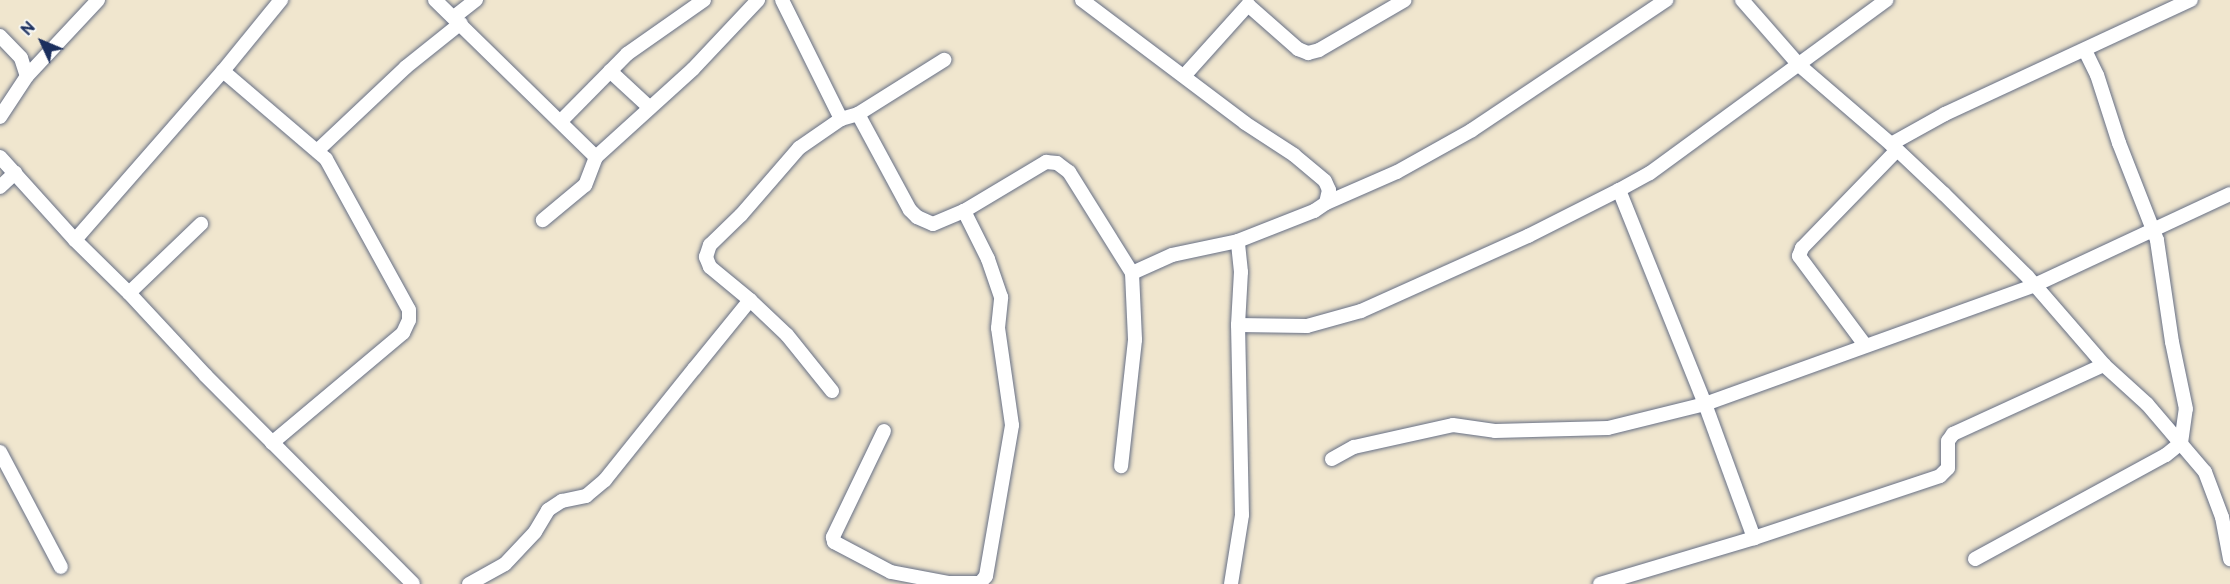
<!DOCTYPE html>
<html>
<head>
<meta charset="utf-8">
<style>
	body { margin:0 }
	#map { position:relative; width:2230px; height:584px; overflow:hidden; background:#f0e6ce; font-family:"Balsamiq Sans",sans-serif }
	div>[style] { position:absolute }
	.roads { filter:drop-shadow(0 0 2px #666f85) drop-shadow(0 0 2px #666f85) }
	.minor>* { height:14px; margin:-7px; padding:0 7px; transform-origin:7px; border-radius:7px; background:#fff }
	span { translate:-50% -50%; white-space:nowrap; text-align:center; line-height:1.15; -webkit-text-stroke:4.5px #f6f6f2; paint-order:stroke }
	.north { position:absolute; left:12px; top:12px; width:60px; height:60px; -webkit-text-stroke:4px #f6f6f2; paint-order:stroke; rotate:314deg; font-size:16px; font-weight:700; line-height:24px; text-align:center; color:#1b2f5e }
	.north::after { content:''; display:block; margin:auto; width:21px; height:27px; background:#1b2f5e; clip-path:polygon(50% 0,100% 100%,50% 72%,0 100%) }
</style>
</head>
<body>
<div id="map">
	<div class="roads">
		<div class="minor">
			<div style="left:435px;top:0;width:225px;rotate:44.3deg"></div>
			<div style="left:596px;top:157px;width:30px;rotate:111deg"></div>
			<div style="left:585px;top:185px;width:55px;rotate:140.2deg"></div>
			<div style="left:782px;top:0;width:133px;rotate:63.6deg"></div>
			<div style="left:1082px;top:0;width:204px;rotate:37deg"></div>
			<div style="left:1245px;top:123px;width:59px;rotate:33.1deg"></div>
			<div style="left:1294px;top:155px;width:40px;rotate:40deg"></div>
			<div style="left:1325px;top:181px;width:10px;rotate:66deg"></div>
			<div style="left:1329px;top:190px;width:13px;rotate:103deg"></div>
			<div style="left:1326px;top:203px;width:14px;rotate:146deg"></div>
			<div style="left:1314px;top:211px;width:82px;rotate:158.5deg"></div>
			<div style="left:1238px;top:241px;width:67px;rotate:168deg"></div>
			<div style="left:1172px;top:255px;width:44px;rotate:155.8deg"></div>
			<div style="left:1132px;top:273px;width:67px;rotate:87.4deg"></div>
			<div style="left:1135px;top:340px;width:127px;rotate:96.3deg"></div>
			<div style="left:1742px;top:0;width:86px;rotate:48.8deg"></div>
			<div style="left:1799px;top:65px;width:121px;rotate:40.7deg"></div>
			<div style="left:1891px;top:144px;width:73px;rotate:43.3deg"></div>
			<div style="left:1944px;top:194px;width:117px;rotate:44.7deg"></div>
			<div style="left:2027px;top:276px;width:118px;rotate:49.1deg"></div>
			<div style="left:2104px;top:365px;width:58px;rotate:42.2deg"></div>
			<div style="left:2147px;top:404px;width:89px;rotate:49.5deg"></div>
			<div style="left:2205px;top:472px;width:48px;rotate:69.3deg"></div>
			<div style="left:2222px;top:517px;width:43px;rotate:79.2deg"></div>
			<div style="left:454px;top:17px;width:28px;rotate:-38deg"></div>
			<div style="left:0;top:36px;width:30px;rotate:46deg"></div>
			<div style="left:21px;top:58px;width:19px;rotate:72deg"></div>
			<div style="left:27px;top:76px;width:49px;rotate:123.4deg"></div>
			<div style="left:223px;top:71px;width:135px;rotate:40.5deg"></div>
			<div style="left:326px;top:159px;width:172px;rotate:61.2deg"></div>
			<div style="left:409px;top:310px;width:10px;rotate:90deg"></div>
			<div style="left:409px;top:320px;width:14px;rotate:115deg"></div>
			<div style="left:403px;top:333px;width:171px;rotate:140deg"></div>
			<div style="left:610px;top:71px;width:54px;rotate:42.8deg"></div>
			<div style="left:27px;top:76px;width:104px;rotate:-46.9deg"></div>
			<div style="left:1184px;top:76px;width:96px;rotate:-48deg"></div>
			<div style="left:1248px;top:5px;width:67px;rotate:41.3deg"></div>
			<div style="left:1298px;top:49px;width:11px;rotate:22deg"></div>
			<div style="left:1308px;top:53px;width:11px;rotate:-15deg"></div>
			<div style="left:1319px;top:50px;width:99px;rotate:-30.2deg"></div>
			<div style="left:858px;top:114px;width:102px;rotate:-32.1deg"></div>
			<div style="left:561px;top:121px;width:94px;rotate:-45.4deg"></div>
			<div style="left:627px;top:54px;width:94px;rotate:-35deg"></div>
			<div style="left:1891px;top:144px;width:62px;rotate:-29.1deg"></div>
			<div style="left:1945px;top:114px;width:271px;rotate:-24.9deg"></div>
			<div style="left:318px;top:150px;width:121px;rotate:-43.3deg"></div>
			<div style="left:406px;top:67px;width:70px;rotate:-38.7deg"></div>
			<div style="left:0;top:157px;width:112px;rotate:47.9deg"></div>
			<div style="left:75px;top:240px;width:76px;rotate:44.5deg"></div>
			<div style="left:129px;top:293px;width:113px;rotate:47.1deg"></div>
			<div style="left:206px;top:376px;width:293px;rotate:45.1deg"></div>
			<div style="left:596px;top:157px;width:131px;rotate:-42.2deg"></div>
			<div style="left:693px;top:69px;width:95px;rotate:-46.7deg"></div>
			<div style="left:0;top:187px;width:21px;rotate:-43deg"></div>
			<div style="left:1619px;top:190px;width:231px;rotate:68.1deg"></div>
			<div style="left:1705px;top:404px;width:143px;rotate:69.9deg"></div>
			<div style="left:1326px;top:203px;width:77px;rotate:-23.6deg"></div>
			<div style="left:1397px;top:172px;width:86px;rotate:-29.2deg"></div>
			<div style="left:1472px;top:130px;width:234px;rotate:-33.8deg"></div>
			<div style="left:75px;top:240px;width:225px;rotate:-48.8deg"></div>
			<div style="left:223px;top:71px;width:92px;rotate:-50.8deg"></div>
			<div style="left:129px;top:293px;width:100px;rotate:-43.8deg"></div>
			<div style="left:750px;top:300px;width:51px;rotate:43.4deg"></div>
			<div style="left:787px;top:335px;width:72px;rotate:51.2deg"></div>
			<div style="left:1238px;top:325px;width:69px;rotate:0.8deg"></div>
			<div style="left:1307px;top:326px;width:56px;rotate:-15.5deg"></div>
			<div style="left:1361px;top:311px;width:183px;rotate:-24.2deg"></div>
			<div style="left:1528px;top:236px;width:102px;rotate:-26.8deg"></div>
			<div style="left:1619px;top:190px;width:35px;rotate:-29deg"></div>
			<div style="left:1650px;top:173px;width:293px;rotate:-36.2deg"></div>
			<div style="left:1865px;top:345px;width:111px;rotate:-126.6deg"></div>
			<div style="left:1799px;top:256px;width:9px;rotate:-69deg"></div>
			<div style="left:1802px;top:248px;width:136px;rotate:-45.9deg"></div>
			<div style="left:884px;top:431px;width:118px;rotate:115.7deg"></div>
			<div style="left:833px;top:537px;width:5px;rotate:79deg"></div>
			<div style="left:834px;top:542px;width:64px;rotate:27.8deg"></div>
			<div style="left:891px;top:572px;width:58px;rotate:10.9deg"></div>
			<div style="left:948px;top:583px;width:32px"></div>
			<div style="left:980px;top:583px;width:9px;rotate:-49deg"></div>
			<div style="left:986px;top:576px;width:153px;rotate:-80.2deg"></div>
			<div style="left:1012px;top:425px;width:98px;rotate:-98.2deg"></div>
			<div style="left:998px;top:328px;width:31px;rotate:-84deg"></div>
			<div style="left:1001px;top:297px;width:40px;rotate:-108.9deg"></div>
			<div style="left:988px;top:259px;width:54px;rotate:-116.6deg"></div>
			<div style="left:0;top:452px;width:130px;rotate:62.1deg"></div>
			<div style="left:1332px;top:459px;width:25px;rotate:-29deg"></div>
			<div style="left:1354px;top:447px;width:101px;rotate:-12.5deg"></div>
			<div style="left:1453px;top:425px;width:42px;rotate:8.1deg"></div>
			<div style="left:1495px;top:431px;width:113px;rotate:-1.5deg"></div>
			<div style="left:1608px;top:428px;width:100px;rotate:-13.9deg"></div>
			<div style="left:1705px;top:404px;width:351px;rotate:-19.8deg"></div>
			<div style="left:2035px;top:285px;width:215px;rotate:-25deg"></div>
			<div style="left:1975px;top:559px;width:217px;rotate:-28.6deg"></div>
			<div style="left:2166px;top:455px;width:19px;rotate:-39deg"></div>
			<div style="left:2181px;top:443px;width:34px;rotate:-82deg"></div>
			<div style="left:2186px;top:409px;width:68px;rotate:-101.8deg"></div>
			<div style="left:2172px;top:342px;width:103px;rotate:-98.4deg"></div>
			<div style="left:2157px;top:240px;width:104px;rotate:-111.4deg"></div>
			<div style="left:2119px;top:143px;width:71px;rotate:-107.9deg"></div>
			<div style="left:2097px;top:75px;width:28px;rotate:-116deg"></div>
			<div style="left:469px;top:584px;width:41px;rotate:-29.1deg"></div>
			<div style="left:505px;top:564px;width:44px;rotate:-46.8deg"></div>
			<div style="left:535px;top:532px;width:26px;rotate:-59deg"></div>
			<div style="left:548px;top:510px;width:17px;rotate:-33deg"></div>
			<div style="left:562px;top:501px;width:25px;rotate:-12deg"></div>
			<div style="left:586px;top:496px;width:25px;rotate:-40deg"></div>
			<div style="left:605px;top:480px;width:142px;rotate:-51.3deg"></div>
			<div style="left:694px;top:369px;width:89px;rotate:-50.9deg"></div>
			<div style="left:750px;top:300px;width:52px;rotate:-140.5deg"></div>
			<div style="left:710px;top:267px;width:11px;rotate:-112deg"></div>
			<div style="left:706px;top:257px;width:13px;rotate:-72deg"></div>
			<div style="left:710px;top:245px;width:43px;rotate:-44.1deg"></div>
			<div style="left:741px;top:215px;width:89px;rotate:-49.1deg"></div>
			<div style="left:799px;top:148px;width:51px;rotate:-34.6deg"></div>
			<div style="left:841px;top:119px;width:18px;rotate:-16deg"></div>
			<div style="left:858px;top:114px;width:109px;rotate:61.6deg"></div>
			<div style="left:910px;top:210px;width:10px;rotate:45deg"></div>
			<div style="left:917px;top:217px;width:17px;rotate:24deg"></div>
			<div style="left:933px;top:224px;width:34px;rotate:-23deg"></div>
			<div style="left:964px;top:211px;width:96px;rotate:-30.9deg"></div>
			<div style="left:1046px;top:162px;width:11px;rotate:5deg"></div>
			<div style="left:1057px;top:163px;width:15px;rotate:37deg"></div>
			<div style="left:1069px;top:172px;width:119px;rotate:58deg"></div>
			<div style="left:1231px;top:584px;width:70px;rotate:-80.9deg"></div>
			<div style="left:1242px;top:515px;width:190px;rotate:-91.2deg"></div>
			<div style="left:1238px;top:325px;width:53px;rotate:-86.8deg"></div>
			<div style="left:1241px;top:272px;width:31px;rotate:-96deg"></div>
			<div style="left:1600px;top:584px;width:161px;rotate:-16.6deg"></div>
			<div style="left:1754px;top:538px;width:196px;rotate:-18.4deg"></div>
			<div style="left:1940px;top:476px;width:11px;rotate:-45deg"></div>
			<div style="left:1948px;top:468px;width:27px;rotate:-90deg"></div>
			<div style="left:1948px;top:441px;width:9px;rotate:-54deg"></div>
			<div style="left:1953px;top:434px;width:166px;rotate:-24.6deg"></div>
		</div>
	</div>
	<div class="north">N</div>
</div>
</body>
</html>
